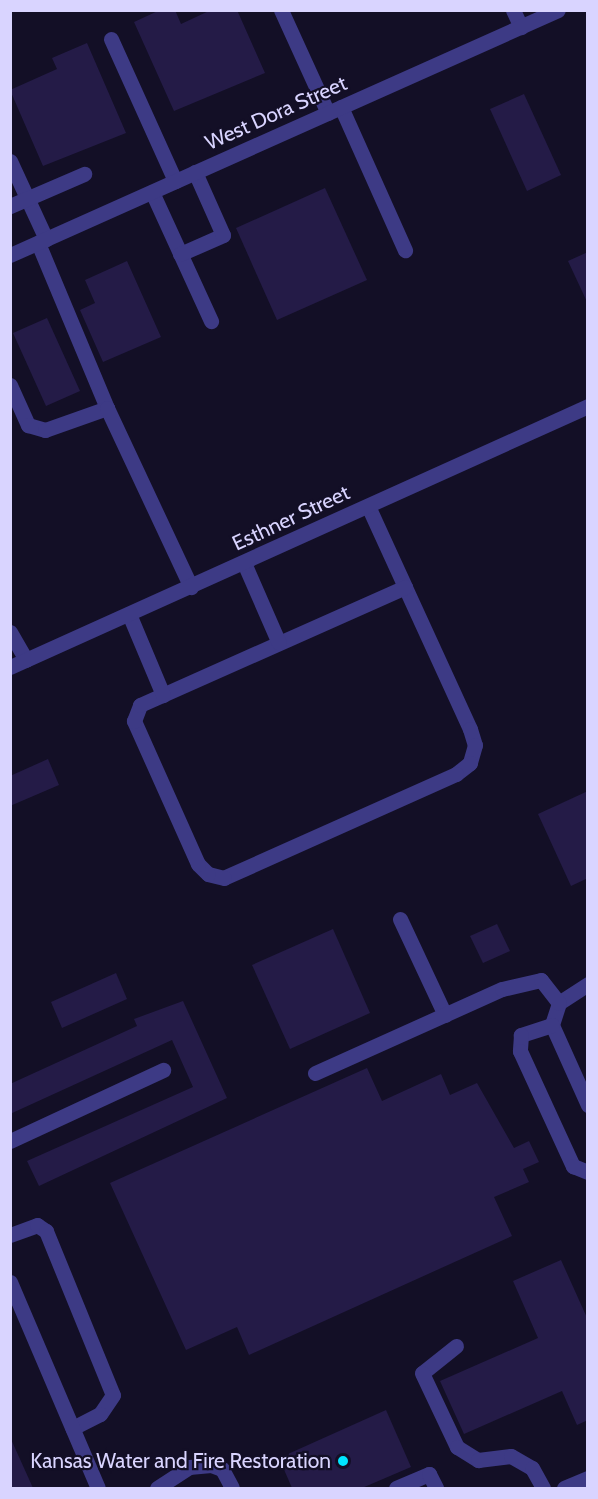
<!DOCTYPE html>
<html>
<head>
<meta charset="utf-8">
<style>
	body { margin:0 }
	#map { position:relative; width:598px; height:1499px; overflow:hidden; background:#130f26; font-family:Cabin,sans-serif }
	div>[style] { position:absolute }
	.building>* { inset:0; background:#241b47 }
	.minor>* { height:15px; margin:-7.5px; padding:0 7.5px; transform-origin:7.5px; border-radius:7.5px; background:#3d3a85 }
	.dots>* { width:16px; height:16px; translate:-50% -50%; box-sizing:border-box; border:3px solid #130f26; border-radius:50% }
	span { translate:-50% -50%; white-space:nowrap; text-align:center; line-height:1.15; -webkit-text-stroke:4.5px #130f26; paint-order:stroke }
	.street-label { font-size:21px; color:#d9d4ff }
	.poi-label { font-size:21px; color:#d9d4ff }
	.right { translate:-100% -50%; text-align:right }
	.frame { position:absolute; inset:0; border:12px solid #d9d4ff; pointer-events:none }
</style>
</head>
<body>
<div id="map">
	<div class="building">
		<div style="clip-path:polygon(160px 10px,175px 10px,181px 24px,211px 10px,237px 10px,265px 73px,174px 111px,134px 22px)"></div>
		<div style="clip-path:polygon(87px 43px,126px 133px,43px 166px,10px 90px,57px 69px,52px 58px)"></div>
		<div style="clip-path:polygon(524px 94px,561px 175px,527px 191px,490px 109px)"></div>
		<div style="clip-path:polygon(325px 188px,367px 280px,277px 320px,236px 228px)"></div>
		<div style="clip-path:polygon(588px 252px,588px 304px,568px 261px)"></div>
		<div style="clip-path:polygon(127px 261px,161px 337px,103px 362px,80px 310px,95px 303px,85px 280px)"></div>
		<div style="clip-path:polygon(47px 318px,80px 391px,46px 406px,13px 333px)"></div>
		<div style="clip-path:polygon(48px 759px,59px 785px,10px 806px,10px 776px)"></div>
		<div style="clip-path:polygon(588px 791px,588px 878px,571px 886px,538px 814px)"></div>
		<div style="clip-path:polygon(497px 924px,510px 951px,483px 963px,470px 936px)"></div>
		<div style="clip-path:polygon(333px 929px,370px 1013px,290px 1049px,252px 965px)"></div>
		<div style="clip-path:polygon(116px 973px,127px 999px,62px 1028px,51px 1002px)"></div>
		<div style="clip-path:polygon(183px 1001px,227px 1098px,39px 1186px,27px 1161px,193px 1087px,172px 1040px,10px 1114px,10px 1084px,137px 1026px,134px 1019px)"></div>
		<div style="clip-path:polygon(367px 1068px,382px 1101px,441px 1074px,450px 1095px,477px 1083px,514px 1148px,529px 1141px,539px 1162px,523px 1169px,529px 1182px,494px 1197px,512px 1236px,249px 1355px,237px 1327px,186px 1350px,110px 1183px)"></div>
		<div style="clip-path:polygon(561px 1260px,588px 1320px,588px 1420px,577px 1425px,562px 1391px,464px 1434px,440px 1381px,538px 1338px,513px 1281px)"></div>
		<div style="clip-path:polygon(386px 1410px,411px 1467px,362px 1488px,292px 1488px,279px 1458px)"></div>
		<div style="clip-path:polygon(10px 1437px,33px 1488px,10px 1488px)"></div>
	</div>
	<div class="minor">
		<div style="left:281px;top:10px;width:113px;rotate:65.5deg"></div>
		<div style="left:513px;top:10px;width:19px;rotate:65deg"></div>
		<div style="left:111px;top:39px;width:156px;rotate:65.7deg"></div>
		<div style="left:341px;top:107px;width:157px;rotate:65.9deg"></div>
		<div style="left:10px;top:161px;width:86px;rotate:65.2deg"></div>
		<div style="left:152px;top:192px;width:142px;rotate:65.4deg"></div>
		<div style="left:10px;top:206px;width:81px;rotate:-23.4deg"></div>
		<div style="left:38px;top:243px;width:179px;rotate:67.3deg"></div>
		<div style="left:180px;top:254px;width:47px;rotate:-23.8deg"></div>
		<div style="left:223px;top:235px;width:69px;rotate:-114deg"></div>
		<div style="left:10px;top:255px;width:600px;rotate:-24.09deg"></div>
		<div style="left:10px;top:385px;width:44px;rotate:65.8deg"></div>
		<div style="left:28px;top:425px;width:18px;rotate:16deg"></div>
		<div style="left:45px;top:430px;width:66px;rotate:-19.5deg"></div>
		<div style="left:107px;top:408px;width:198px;rotate:64.9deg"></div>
		<div style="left:368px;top:506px;width:89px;rotate:65.4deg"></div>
		<div style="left:405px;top:587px;width:156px;rotate:65.4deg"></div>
		<div style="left:470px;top:729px;width:17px;rotate:73deg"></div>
		<div style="left:475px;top:745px;width:19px;rotate:106deg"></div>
		<div style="left:470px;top:763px;width:18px;rotate:142deg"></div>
		<div style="left:456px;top:774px;width:254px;rotate:155.9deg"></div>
		<div style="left:224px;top:878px;width:16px;rotate:-166deg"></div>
		<div style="left:208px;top:874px;width:14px;rotate:-135deg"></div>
		<div style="left:198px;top:864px;width:157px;rotate:-114.1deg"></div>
		<div style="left:134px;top:721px;width:17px;rotate:-69deg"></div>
		<div style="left:140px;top:705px;width:290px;rotate:-24deg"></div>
		<div style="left:244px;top:563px;width:87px;rotate:66.4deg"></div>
		<div style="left:129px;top:614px;width:88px;rotate:67.2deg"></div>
		<div style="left:10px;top:632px;width:32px;rotate:60deg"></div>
		<div style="left:10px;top:667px;width:634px;rotate:-24.3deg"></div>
		<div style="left:400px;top:919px;width:106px;rotate:64.9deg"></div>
		<div style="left:588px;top:984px;width:35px;rotate:147deg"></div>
		<div style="left:559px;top:1003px;width:23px;rotate:108deg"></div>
		<div style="left:552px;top:1025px;width:88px;rotate:65.8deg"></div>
		<div style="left:552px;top:1025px;width:33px;rotate:162deg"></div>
		<div style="left:521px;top:1035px;width:16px;rotate:94deg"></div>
		<div style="left:520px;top:1051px;width:127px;rotate:65.3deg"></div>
		<div style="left:573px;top:1166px;width:16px;rotate:22deg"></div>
		<div style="left:315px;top:1073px;width:205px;rotate:-24.2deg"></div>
		<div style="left:502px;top:989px;width:40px;rotate:-13deg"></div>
		<div style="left:541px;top:980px;width:29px;rotate:52deg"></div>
		<div style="left:10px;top:1141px;width:169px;rotate:-24.9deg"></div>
		<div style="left:10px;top:1235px;width:29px;rotate:-20deg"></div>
		<div style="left:37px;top:1225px;width:11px;rotate:34deg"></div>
		<div style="left:46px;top:1231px;width:177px;rotate:67.8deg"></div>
		<div style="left:113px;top:1395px;width:23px;rotate:124deg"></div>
		<div style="left:100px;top:1414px;width:31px;rotate:153deg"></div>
		<div style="left:10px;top:1282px;width:224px;rotate:66.9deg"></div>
		<div style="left:456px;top:1346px;width:43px;rotate:141.5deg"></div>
		<div style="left:422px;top:1373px;width:82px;rotate:64.7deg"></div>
		<div style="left:457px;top:1447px;width:25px;rotate:32deg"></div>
		<div style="left:478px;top:1460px;width:33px;rotate:-7deg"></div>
		<div style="left:511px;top:1456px;width:24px;rotate:30deg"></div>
		<div style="left:532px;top:1468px;width:23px;rotate:61deg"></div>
		<div style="left:157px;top:1488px;width:38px;rotate:-33deg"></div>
		<div style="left:189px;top:1467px;width:22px;rotate:-5deg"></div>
		<div style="left:211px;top:1465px;width:12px;rotate:20deg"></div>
		<div style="left:222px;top:1469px;width:21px;rotate:62deg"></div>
		<div style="left:396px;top:1488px;width:36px;rotate:-23deg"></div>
		<div style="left:429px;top:1474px;width:16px;rotate:63deg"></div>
		<div style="left:564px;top:1488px;width:26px;rotate:-23deg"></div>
	</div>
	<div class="dots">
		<div style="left:343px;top:1461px;background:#00e5ff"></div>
	</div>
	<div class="street-label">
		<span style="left:276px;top:113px;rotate:-24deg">West Dora Street</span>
		<span style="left:291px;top:518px;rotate:-25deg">Esthner Street</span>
	</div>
	<div class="poi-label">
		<span class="right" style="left:331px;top:1461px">Kansas Water and Fire Restoration</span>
	</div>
	<div class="frame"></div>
</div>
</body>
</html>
